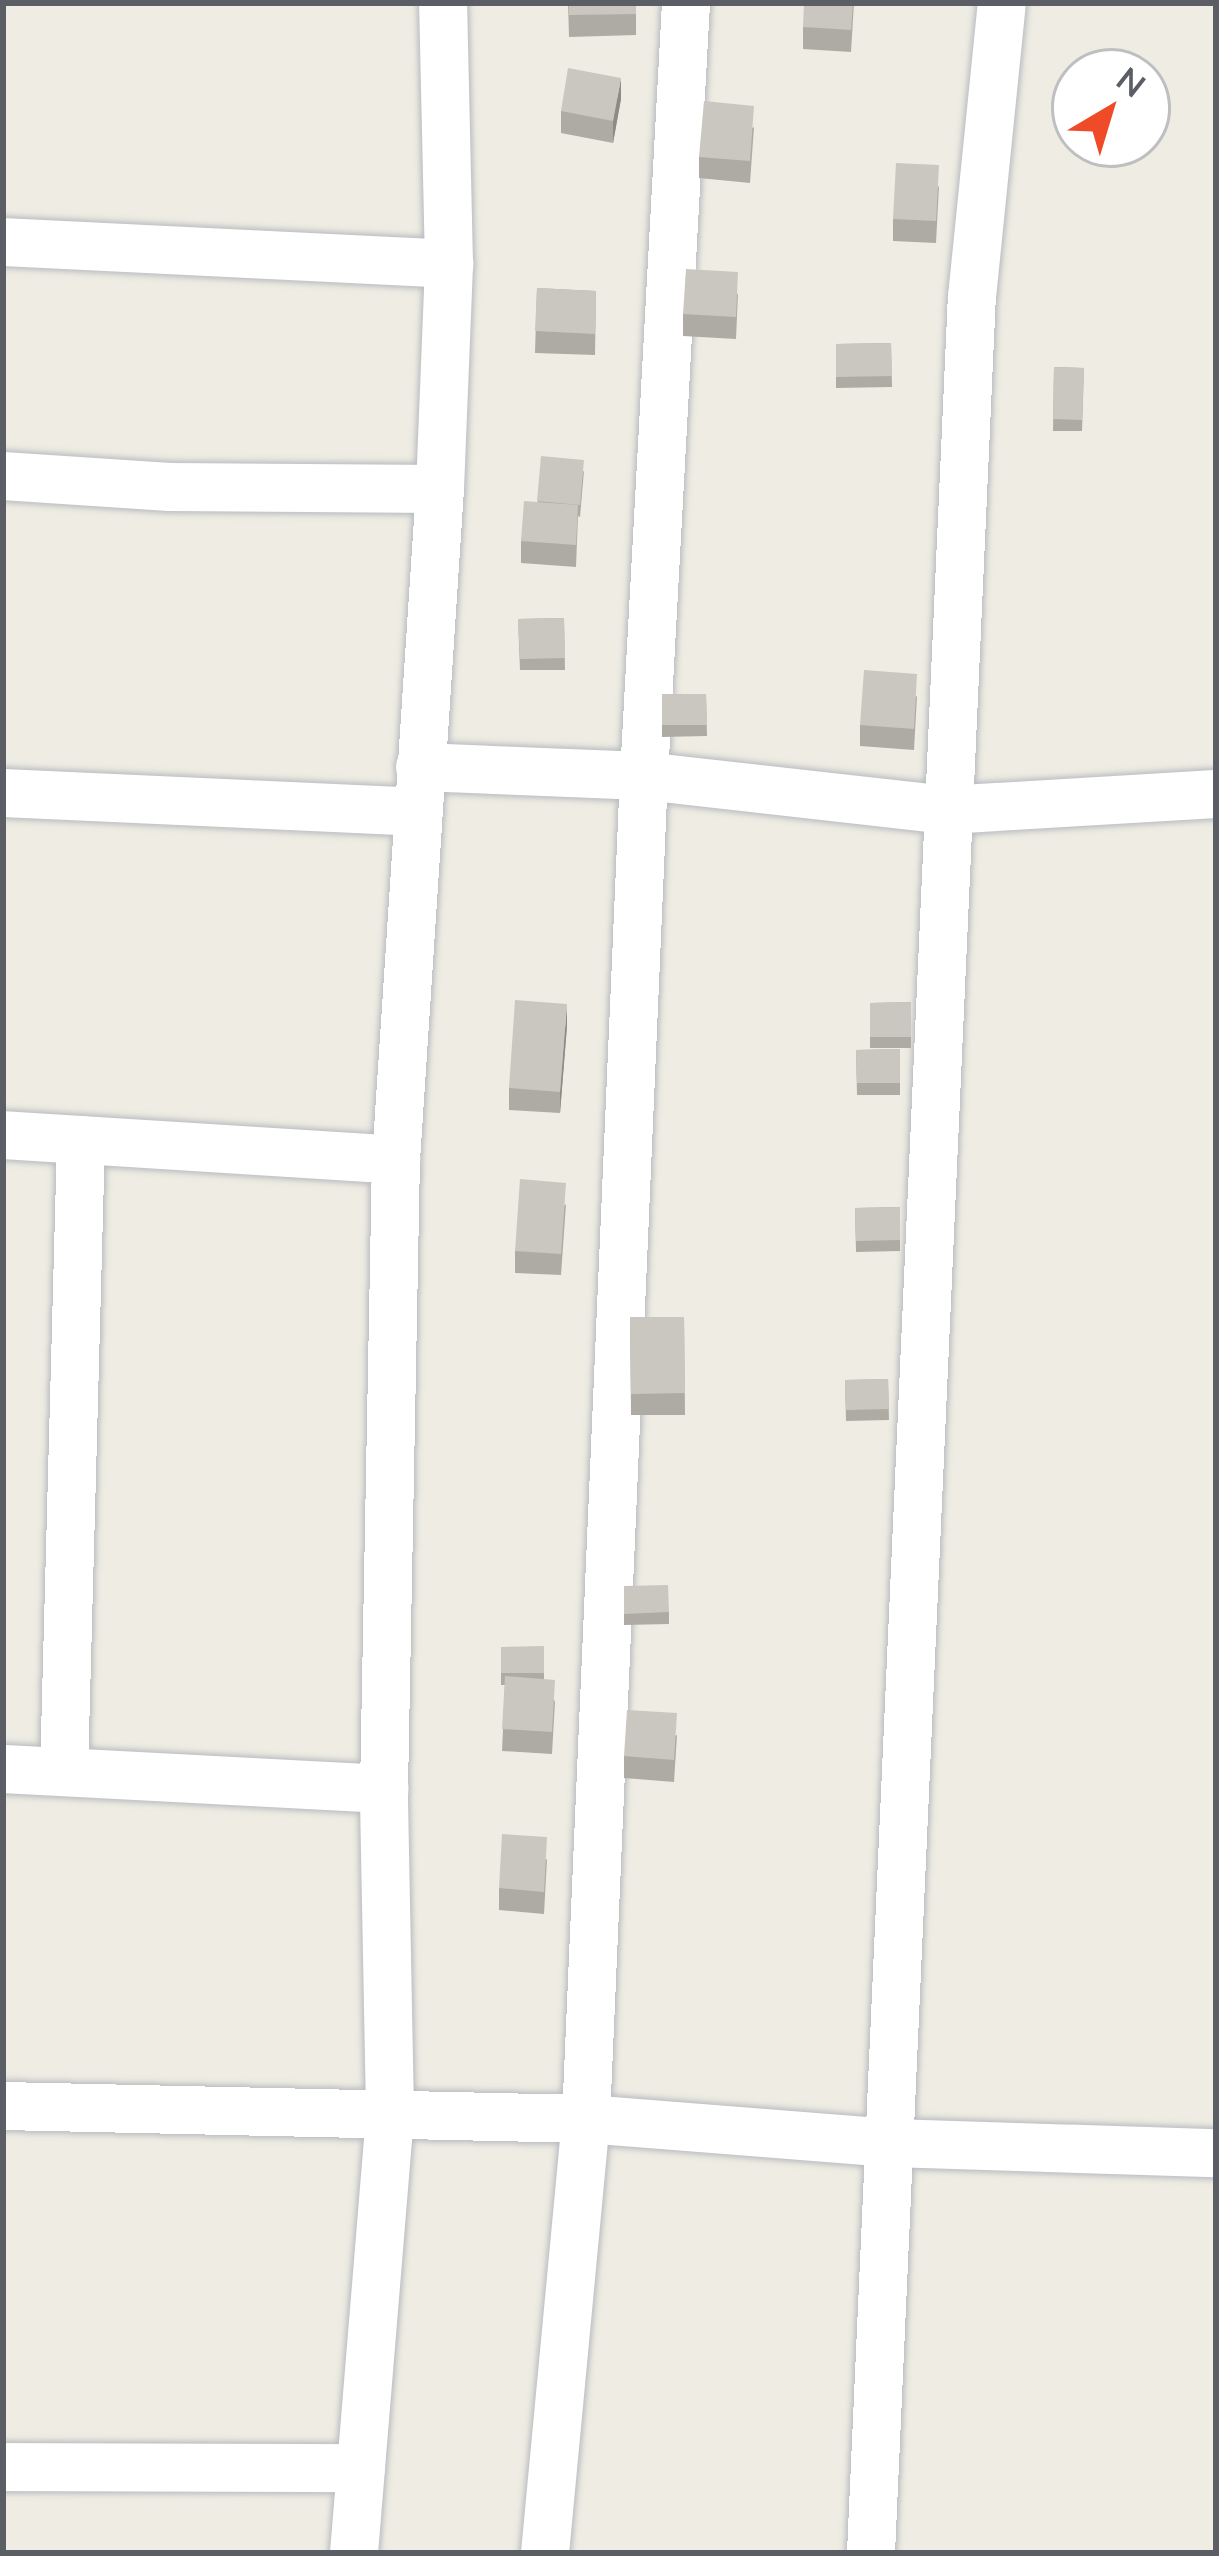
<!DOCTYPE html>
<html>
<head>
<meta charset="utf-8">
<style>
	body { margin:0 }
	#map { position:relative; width:1219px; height:2556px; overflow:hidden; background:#efede3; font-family:Mulish,sans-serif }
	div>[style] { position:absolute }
	.roads { filter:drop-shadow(0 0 3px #b8bbc0) drop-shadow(0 0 3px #b8bbc0) }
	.street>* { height:48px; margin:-24px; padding:0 24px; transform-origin:24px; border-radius:24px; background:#fff }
	.wall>* { inset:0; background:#aeaba5 }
	.shaded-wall>* { inset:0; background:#8d8b86 }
	.building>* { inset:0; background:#cac7c0 }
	span { translate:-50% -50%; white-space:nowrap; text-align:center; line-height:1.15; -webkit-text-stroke:9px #fff; paint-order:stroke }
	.frame { position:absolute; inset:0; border:6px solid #5b5f65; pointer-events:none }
	.north { position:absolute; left:1051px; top:48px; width:120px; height:120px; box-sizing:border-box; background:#fff; border:3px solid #bdbfc1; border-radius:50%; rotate:38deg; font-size:33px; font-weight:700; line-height:48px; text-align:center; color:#5b5f65 }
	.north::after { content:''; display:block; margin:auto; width:42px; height:54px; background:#f04b28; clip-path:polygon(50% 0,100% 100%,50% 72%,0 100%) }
</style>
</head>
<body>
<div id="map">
	<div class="roads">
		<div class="street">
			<div style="left:3px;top:242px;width:447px;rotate:2.8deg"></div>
			<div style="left:3px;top:476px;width:167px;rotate:3.8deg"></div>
			<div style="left:170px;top:487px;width:270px;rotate:0.4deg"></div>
			<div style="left:420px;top:767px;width:224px;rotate:2.3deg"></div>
			<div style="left:644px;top:776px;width:304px;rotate:6.4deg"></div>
			<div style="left:946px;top:810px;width:270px;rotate:-3.4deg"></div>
			<div style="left:3px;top:793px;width:414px;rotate:2.6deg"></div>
			<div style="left:3px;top:1135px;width:394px;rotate:3.6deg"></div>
			<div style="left:3px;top:1769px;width:382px;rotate:3deg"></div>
			<div style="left:64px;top:1772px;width:632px;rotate:-88.46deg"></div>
			<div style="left:3px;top:2106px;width:583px;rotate:1.28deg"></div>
			<div style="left:586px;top:2119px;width:306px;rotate:4.5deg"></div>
			<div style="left:891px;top:2143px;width:325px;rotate:1.8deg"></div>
			<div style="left:3px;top:2467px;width:358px;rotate:0.2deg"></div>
			<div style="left:354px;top:2553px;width:442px;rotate:-85.3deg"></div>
			<div style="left:390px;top:2112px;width:323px;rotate:-91.1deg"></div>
			<div style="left:384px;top:1789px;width:629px;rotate:-88.91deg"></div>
			<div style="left:396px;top:1160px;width:672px;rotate:-86.25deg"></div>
			<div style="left:440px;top:489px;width:225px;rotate:-87.7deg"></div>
			<div style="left:449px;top:264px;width:261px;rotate:-91.3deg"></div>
			<div style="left:545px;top:2553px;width:436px;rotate:-84.6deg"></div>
			<div style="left:586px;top:2119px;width:1344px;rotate:-87.53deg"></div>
			<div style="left:644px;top:776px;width:774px;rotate:-86.89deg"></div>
			<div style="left:871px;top:2553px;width:2258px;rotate:-87.44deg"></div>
			<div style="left:972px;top:297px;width:296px;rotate:-84.2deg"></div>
		</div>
	</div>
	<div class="wall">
		<div style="clip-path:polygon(568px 3px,636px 3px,636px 35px,569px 37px)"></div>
		<div style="clip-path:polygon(854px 3px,851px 52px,803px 49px,803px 27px)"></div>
		<div style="clip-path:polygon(621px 99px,613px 143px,561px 133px,561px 111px)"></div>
		<div style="clip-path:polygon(754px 127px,750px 183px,699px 178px,699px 157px)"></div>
		<div style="clip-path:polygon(939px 186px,936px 243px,893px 241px,893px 219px)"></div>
		<div style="clip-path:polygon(537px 288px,596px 291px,595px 355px,535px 353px)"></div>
		<div style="clip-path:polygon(738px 294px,736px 339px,683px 336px,683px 314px)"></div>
		<div style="clip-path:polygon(891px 343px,892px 387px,836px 388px,836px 344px)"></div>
		<div style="clip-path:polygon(1054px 367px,1084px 368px,1082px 431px,1053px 431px)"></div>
		<div style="clip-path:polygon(584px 471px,580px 517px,578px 516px,576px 567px,521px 563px,521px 541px,537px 502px)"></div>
		<div style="clip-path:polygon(564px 618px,565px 670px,520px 670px,518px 619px)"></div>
		<div style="clip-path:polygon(662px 694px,706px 694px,707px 736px,662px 737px)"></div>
		<div style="clip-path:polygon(917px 696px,914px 750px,860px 746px,860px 725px)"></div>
		<div style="clip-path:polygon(911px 1002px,911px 1048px,870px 1048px,870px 1003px)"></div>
		<div style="clip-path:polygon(567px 1026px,560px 1113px,509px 1110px,509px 1088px)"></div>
		<div style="clip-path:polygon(900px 1049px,900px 1095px,857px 1095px,856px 1050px)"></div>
		<div style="clip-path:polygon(566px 1204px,561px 1275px,515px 1273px,515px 1251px)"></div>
		<div style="clip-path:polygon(900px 1207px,900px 1251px,856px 1252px,855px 1208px)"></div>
		<div style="clip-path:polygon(630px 1317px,684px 1317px,685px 1415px,631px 1415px)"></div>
		<div style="clip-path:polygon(888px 1379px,889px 1420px,846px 1421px,845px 1380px)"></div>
		<div style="clip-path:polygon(624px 1586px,669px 1612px,669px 1624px,624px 1625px)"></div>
		<div style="clip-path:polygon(501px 1647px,544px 1673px,544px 1679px,555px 1702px,552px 1754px,502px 1751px,505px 1685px,501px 1685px)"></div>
		<div style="clip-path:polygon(677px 1735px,674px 1782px,624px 1778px,624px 1756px)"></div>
		<div style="clip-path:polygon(547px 1859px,544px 1914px,499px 1910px,499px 1888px)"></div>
	</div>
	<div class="shaded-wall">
		<div style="clip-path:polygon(621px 78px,621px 99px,613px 143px,613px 121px)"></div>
		<div style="clip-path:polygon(567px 1004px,567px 1026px,560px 1113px,560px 1092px)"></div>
	</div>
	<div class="building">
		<div style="clip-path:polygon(569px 3px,636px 3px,636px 14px,569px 15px)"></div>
		<div style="clip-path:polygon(804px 3px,853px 3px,851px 30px,803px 27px)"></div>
		<div style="clip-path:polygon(568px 68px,621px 78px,613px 121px,561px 111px)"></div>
		<div style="clip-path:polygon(704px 101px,754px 106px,750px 161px,699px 157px)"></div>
		<div style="clip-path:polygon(896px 163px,939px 165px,936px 221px,893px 219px)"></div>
		<div style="clip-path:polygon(686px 269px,738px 272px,736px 317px,683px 314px)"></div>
		<div style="clip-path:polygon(537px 288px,596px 291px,595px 334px,535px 331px)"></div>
		<div style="clip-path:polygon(891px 343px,892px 376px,836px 377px,836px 344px)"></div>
		<div style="clip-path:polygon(1054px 367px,1084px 368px,1082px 420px,1053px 419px)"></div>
		<div style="clip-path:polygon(541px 456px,584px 460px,580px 505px,537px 501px)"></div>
		<div style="clip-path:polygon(524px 501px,578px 505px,576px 545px,521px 541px)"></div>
		<div style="clip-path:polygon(564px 618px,565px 658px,520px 659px,518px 619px)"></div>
		<div style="clip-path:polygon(864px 670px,917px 674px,914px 729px,860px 725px)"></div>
		<div style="clip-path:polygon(662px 694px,706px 694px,707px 725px,662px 725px)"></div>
		<div style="clip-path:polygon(515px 1000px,567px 1004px,560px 1092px,509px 1088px)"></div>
		<div style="clip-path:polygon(911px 1002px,911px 1037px,870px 1037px,870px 1003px)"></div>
		<div style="clip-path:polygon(900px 1049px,900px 1083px,857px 1083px,856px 1050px)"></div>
		<div style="clip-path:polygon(520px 1179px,566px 1183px,561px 1254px,515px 1251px)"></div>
		<div style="clip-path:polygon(900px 1207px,900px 1240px,856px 1241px,855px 1208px)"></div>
		<div style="clip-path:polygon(630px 1317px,684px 1317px,685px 1393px,631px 1394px)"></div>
		<div style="clip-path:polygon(888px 1379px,889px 1409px,846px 1410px,845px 1380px)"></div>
		<div style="clip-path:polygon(668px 1585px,669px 1612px,624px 1614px,624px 1586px)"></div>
		<div style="clip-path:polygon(544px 1646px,544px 1673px,501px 1673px,501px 1647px)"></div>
		<div style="clip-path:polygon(505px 1676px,555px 1680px,552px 1732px,502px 1729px)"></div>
		<div style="clip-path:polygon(627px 1710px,677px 1713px,674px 1760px,624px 1756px)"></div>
		<div style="clip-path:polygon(502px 1834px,547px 1837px,544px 1892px,499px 1888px)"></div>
	</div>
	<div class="frame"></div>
	<div class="north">N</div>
</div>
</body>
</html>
